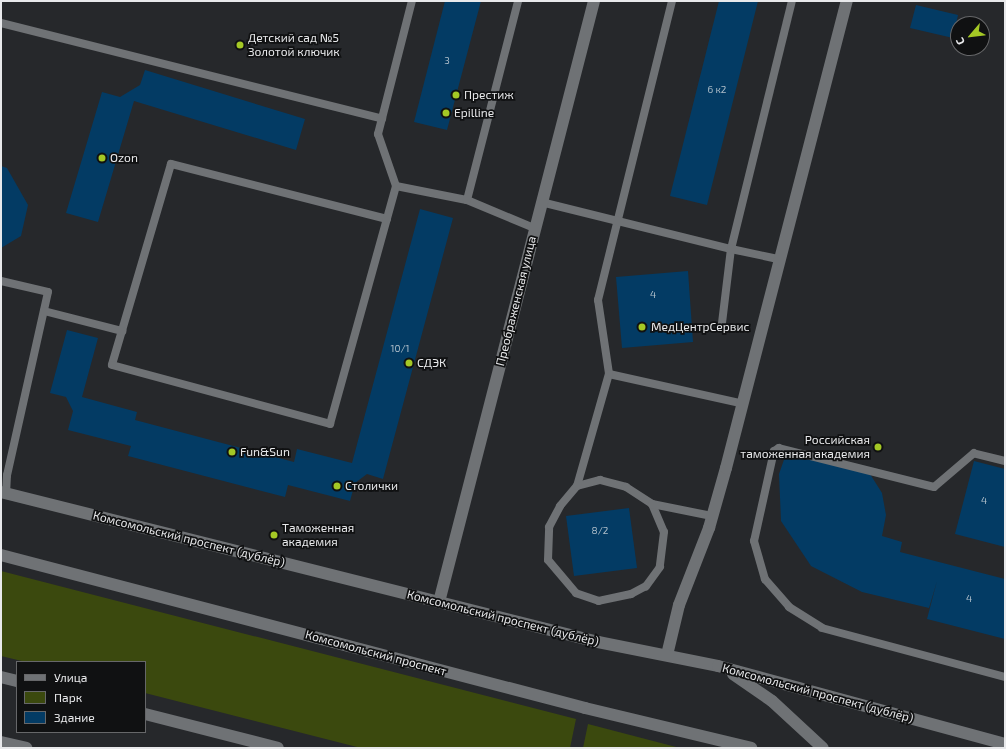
<!DOCTYPE html>
<html>
<head>
<meta charset="utf-8">
<style>
	body { margin:0 }
	#map { position:relative; width:1006px; height:749px; overflow:hidden; background:#26282b; font-family:"Exo 2",sans-serif }
	div>[style] { position:absolute }
	.green>* { inset:0; background:#3b490e }
	.building>* { inset:0; background:#033b64 }
	.lane>* { height:8px; margin:-4px; padding:0 4px; transform-origin:4px; border-radius:4px; background:#6f7275 }
	.street>* { height:12px; margin:-6px; padding:0 6px; transform-origin:6px; border-radius:6px; background:#6f7275 }
	.secondary>* { height:12px; margin:-6px; padding:0 6px; transform-origin:6px; border-radius:6px; background:#6f7275 }
	.dots>* { width:11px; height:11px; translate:-50% -50%; box-sizing:border-box; border:2px solid #101112; border-radius:50% }
	span { translate:-50% -50%; white-space:nowrap; text-align:center; line-height:1.15; -webkit-text-stroke:3.5px #101112; paint-order:stroke }
	.number-label { font-size:10px; color:#afbec9 }
	.number-label span { -webkit-text-stroke-width:0 }
	.poi-label { font-size:12px; color:#e8e9eb }
	.left { translate:0 -50%; text-align:left }
	.right { translate:-100% -50%; text-align:right }
	.street-label { font-size:12px; color:#e8e9eb }
	.frame { position:absolute; inset:0; border:2px solid #e8e9eb; pointer-events:none }
	.legend { position:absolute; left:16px; top:661px; width:130px; height:72px; box-sizing:border-box; background:#101112; border:1px solid #666769; margin:0; padding:5px 7px; list-style:none; font-size:12px; color:#e8e9eb }
	.legend li { display:flex; align-items:center; gap:8px; height:20px }
	.legend b { width:20px; border:1px solid #666769 }
	.north { position:absolute; left:950px; top:16px; width:40px; height:40px; box-sizing:border-box; background:#101112; border:1px solid #666769; border-radius:50%; rotate:242deg; font-size:11px; font-weight:700; line-height:16px; text-align:center; color:#e8e9eb }
	.north::after { content:''; display:block; margin:auto; width:14px; height:18px; background:#a4c825; clip-path:polygon(50% 0,100% 100%,50% 72%,0 100%) }
</style>
</head>
<body>
<div id="map">
	<div class="green">
		<div style="clip-path:polygon(1px 571px,576px 719px,570px 748px,361px 748px,145px 693px,145px 662px,26px 662px,1px 656px)"></div>
		<div style="clip-path:polygon(588px 724px,680px 748px,583px 748px)"></div>
	</div>
	<div class="building">
		<div style="clip-path:polygon(445px 1px,481px 1px,447px 130px,414px 122px)"></div>
		<div style="clip-path:polygon(719px 1px,758px 1px,707px 205px,670px 196px)"></div>
		<div style="clip-path:polygon(916px 5px,958px 15px,953px 38px,910px 28px)"></div>
		<div style="clip-path:polygon(145px 70px,305px 119px,296px 150px,134px 101px,98px 222px,66px 213px,102px 92px,120px 97px,140px 85px)"></div>
		<div style="clip-path:polygon(1px 166px,7px 168px,28px 205px,21px 236px,1px 248px)"></div>
		<div style="clip-path:polygon(420px 209px,453px 218px,383px 479px,367px 474px,355px 483px,350px 501px,288px 485px,285px 497px,128px 456px,131px 446px,68px 430px,73px 411px,66px 397px,50px 393px,67px 330px,98px 338px,82px 397px,137px 412px,135px 420px,294px 462px,297px 449px,352px 463px)"></div>
		<div style="clip-path:polygon(688px 271px,693px 342px,622px 348px,616px 277px)"></div>
		<div style="clip-path:polygon(786px 454px,870px 474px,882px 493px,886px 515px,882px 536px,902px 542px,900px 552px,1005px 579px,1005px 639px,927px 619px,937px 581px,929px 608px,862px 592px,811px 566px,781px 521px,779px 474px)"></div>
		<div style="clip-path:polygon(974px 461px,1005px 469px,1005px 547px,955px 534px)"></div>
		<div style="clip-path:polygon(629px 508px,637px 568px,574px 576px,566px 516px)"></div>
	</div>
	<div class="lane">
		<div style="left:672px;top:1px;width:308px;rotate:103.9deg"></div>
		<div style="left:598px;top:300px;width:75px;rotate:81.5deg"></div>
		<div style="left:609px;top:374px;width:138px;rotate:12.5deg"></div>
		<div style="left:1px;top:23px;width:393px;rotate:14.1deg"></div>
		<div style="left:396px;top:186px;width:72px;rotate:11.2deg"></div>
		<div style="left:467px;top:200px;width:73px;rotate:22.7deg"></div>
		<div style="left:467px;top:200px;width:205px;rotate:-75.6deg"></div>
		<div style="left:541px;top:202px;width:196px;rotate:13.9deg"></div>
		<div style="left:731px;top:249px;width:255px;rotate:-76.2deg"></div>
		<div style="left:387px;top:219px;width:223px;rotate:-165.7deg"></div>
		<div style="left:171px;top:164px;width:209px;rotate:106.4deg"></div>
		<div style="left:112px;top:365px;width:226px;rotate:15.1deg"></div>
		<div style="left:330px;top:424px;width:247px;rotate:-74.5deg"></div>
		<div style="left:396px;top:186px;width:55px;rotate:-109.1deg"></div>
		<div style="left:378px;top:134px;width:137px;rotate:-75.7deg"></div>
		<div style="left:1px;top:281px;width:48px;rotate:13.2deg"></div>
		<div style="left:48px;top:292px;width:188px;rotate:102.6deg"></div>
		<div style="left:7px;top:475px;width:18px;rotate:93deg"></div>
		<div style="left:44px;top:311px;width:81px;rotate:14.4deg"></div>
		<div style="left:722px;top:323px;width:75px;rotate:-83.1deg"></div>
		<div style="left:731px;top:249px;width:48px;rotate:12deg"></div>
		<div style="left:1005px;top:461px;width:32px;rotate:-166deg"></div>
		<div style="left:974px;top:453px;width:52px;rotate:139.6deg"></div>
		<div style="left:934px;top:487px;width:160px;rotate:-165.9deg"></div>
		<div style="left:779px;top:448px;width:6px;rotate:149deg"></div>
		<div style="left:774px;top:451px;width:92px;rotate:102.5deg"></div>
		<div style="left:754px;top:541px;width:40px;rotate:74deg"></div>
		<div style="left:765px;top:579px;width:37px;rotate:49deg"></div>
		<div style="left:789px;top:607px;width:39px;rotate:32deg"></div>
		<div style="left:822px;top:628px;width:189px;rotate:15deg"></div>
		<div style="left:577px;top:486px;width:24px;rotate:-15deg"></div>
		<div style="left:600px;top:480px;width:27px;rotate:15deg"></div>
		<div style="left:626px;top:487px;width:31px;rotate:33deg"></div>
		<div style="left:652px;top:504px;width:30px;rotate:67deg"></div>
		<div style="left:664px;top:532px;width:35px;rotate:97deg"></div>
		<div style="left:660px;top:567px;width:24px;rotate:126deg"></div>
		<div style="left:646px;top:586px;width:17px;rotate:152deg"></div>
		<div style="left:631px;top:594px;width:33px;rotate:168deg"></div>
		<div style="left:599px;top:601px;width:24px;rotate:-161deg"></div>
		<div style="left:576px;top:593px;width:43px;rotate:-130.3deg"></div>
		<div style="left:548px;top:560px;width:33px;rotate:-88deg"></div>
		<div style="left:549px;top:527px;width:24px;rotate:-62deg"></div>
		<div style="left:560px;top:506px;width:26px;rotate:-50deg"></div>
		<div style="left:577px;top:486px;width:116px;rotate:-74.1deg"></div>
		<div style="left:652px;top:504px;width:61px;rotate:11.3deg"></div>
	</div>
	<div class="street">
		<div style="left:667px;top:655px;width:51px;rotate:-76.5deg"></div>
		<div style="left:679px;top:605px;width:83px;rotate:-68.7deg"></div>
		<div style="left:709px;top:528px;width:62px;rotate:-74.2deg"></div>
		<div style="left:726px;top:468px;width:482px;rotate:-75.5deg"></div>
	</div>
	<div class="secondary">
		<div style="left:1px;top:492px;width:616px;rotate:14.1deg"></div>
		<div style="left:598px;top:642px;width:122px;rotate:11.3deg"></div>
		<div style="left:718px;top:666px;width:297px;rotate:15.2deg"></div>
		<div style="left:1px;top:555px;width:604px;rotate:14.68deg"></div>
		<div style="left:585px;top:708px;width:171px;rotate:13.5deg"></div>
		<div style="left:439px;top:602px;width:621px;rotate:-75.54deg"></div>
		<div style="left:733px;top:674px;width:47px;rotate:34.7deg"></div>
		<div style="left:772px;top:701px;width:69px;rotate:42.7deg"></div>
		<div style="left:1px;top:677px;width:16px;rotate:14deg"></div>
		<div style="left:145px;top:714px;width:137px;rotate:14.3deg"></div>
		<div style="left:1px;top:742px;width:26px;rotate:13deg"></div>
	</div>
	<div class="dots">
		<div style="left:240px;top:45px;background:#a4c825"></div>
		<div style="left:456px;top:95px;background:#a4c825"></div>
		<div style="left:446px;top:113px;background:#a4c825"></div>
		<div style="left:102px;top:158px;background:#a4c825"></div>
		<div style="left:642px;top:327px;background:#a4c825"></div>
		<div style="left:409px;top:363px;background:#a4c825"></div>
		<div style="left:878px;top:447px;background:#a4c825"></div>
		<div style="left:232px;top:452px;background:#a4c825"></div>
		<div style="left:337px;top:486px;background:#a4c825"></div>
		<div style="left:274px;top:535px;background:#a4c825"></div>
	</div>
	<div class="number-label">
		<span style="left:447px;top:61px">3</span>
		<span style="left:717px;top:90px">6 к2</span>
		<span style="left:653px;top:295px">4</span>
		<span style="left:400px;top:349px">10/1</span>
		<span style="left:984px;top:501px">4</span>
		<span style="left:600px;top:531px">8/2</span>
		<span style="left:969px;top:599px">4</span>
	</div>
	<div class="poi-label">
		<span class="left" style="left:248px;top:45px">Детский сад №5<br>Золотой ключик</span>
		<span class="left" style="left:464px;top:95px">Престиж</span>
		<span class="left" style="left:454px;top:113px">Epilline</span>
		<span class="left" style="left:110px;top:158px">Ozon</span>
		<span class="left" style="left:651px;top:327px">МедЦентрСервис</span>
		<span class="left" style="left:417px;top:363px">СДЭК</span>
		<span class="right" style="left:870px;top:447px">Российская<br>таможенная академия</span>
		<span class="left" style="left:240px;top:452px">Fun&amp;Sun</span>
		<span class="left" style="left:345px;top:486px">Столички</span>
		<span class="left" style="left:282px;top:535px">Таможенная<br>академия</span>
	</div>
	<div class="street-label">
		<span style="left:516px;top:301px;rotate:-76deg">Преображенская улица</span>
		<span style="left:189px;top:539px;rotate:14deg">Комсомольский проспект (дублёр)</span>
		<span style="left:503px;top:618px;rotate:14deg">Комсомольский проспект (дублёр)</span>
		<span style="left:376px;top:653px;rotate:15deg">Комсомольский проспект</span>
		<span style="left:818px;top:693px;rotate:15deg">Комсомольский проспект (дублёр)</span>
	</div>
	<div class="frame"></div>
	<ul class="legend">
	<li><b style="height:5px;background:#6f7275"></b>Улица</li>
	<li><b style="height:11px;background:#3b490e"></b>Парк</li>
	<li><b style="height:11px;background:#033b64"></b>Здание</li>
	</ul>
	<div class="north">С</div>
</div>
</body>
</html>
